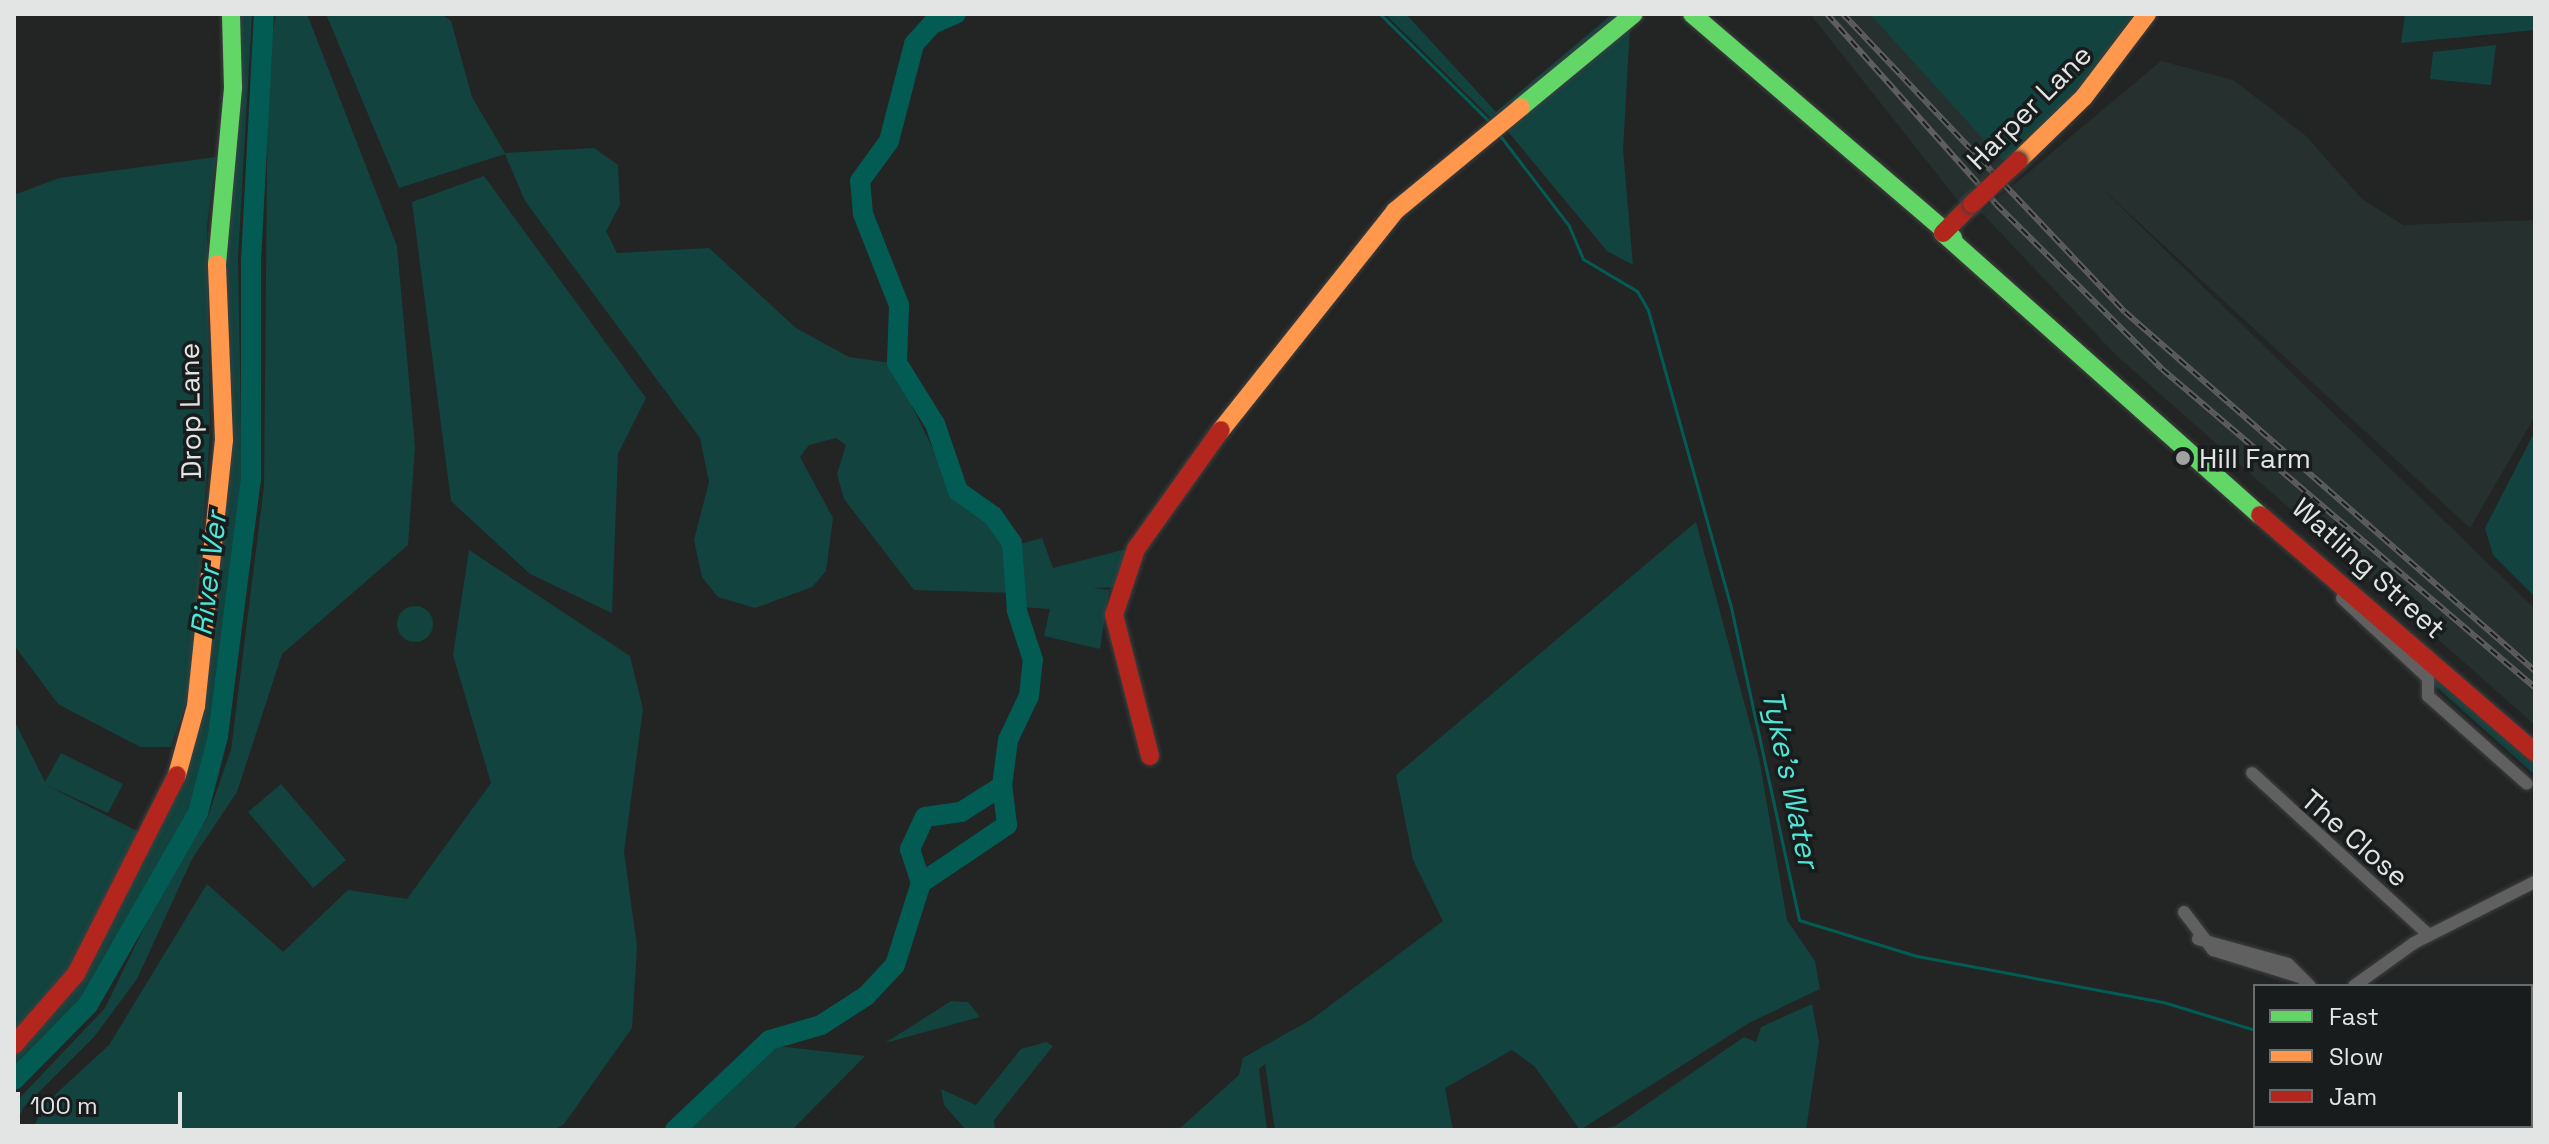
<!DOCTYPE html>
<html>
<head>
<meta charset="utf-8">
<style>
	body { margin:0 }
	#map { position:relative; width:2549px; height:1144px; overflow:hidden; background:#222524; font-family:"Space Grotesk",sans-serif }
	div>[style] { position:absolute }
	.built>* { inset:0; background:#26312f }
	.green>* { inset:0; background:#12433f }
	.round { border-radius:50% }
	.stream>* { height:3px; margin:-1.5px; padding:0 1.5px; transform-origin:1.5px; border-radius:1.5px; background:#035c54 }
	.river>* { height:20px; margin:-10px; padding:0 10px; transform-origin:10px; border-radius:10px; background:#035c54 }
	.roads { filter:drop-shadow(0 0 2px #3e3f3f) drop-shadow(0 0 2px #3e3f3f) }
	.street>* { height:12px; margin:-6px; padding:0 6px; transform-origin:6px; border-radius:6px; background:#606060 }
	.fast>* { height:18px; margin:-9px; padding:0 9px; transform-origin:9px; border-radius:9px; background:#63d668 }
	.slow>* { height:18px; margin:-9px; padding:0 9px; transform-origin:9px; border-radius:9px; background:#ff974d }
	.jam>* { height:18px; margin:-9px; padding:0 9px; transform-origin:9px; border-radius:9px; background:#b3261e }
	.rail>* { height:6px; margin-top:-3px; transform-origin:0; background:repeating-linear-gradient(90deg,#181c1c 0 9px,#5e5e5e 0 18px); box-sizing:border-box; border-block:2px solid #5e5e5e }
	.bridges { filter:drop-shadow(0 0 2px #3e3f3f) drop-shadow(0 0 2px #3e3f3f) }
	.jam-bridge>* { height:18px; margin:-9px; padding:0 9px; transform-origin:9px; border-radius:9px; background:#b3261e }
	.dots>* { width:22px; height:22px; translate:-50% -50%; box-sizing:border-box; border:4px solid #181c1c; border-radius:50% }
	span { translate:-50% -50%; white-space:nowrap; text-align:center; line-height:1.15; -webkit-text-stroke:7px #181c1c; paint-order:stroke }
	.street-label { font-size:28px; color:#e2e5e4 }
	.poi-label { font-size:28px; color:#e2e5e4 }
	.left { translate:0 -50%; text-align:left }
	.water-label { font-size:30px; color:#4fe6d6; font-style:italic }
	.frame { position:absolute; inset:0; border:16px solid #e2e5e4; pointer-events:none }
	.legend { position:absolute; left:2253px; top:984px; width:280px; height:144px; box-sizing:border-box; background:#181c1c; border:2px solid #696c6c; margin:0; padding:10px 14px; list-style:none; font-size:24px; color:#e2e5e4 }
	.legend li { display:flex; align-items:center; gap:16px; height:40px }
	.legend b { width:40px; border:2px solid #696c6c }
	.scale { position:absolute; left:16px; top:1092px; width:166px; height:36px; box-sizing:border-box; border:4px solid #e2e5e4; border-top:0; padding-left:10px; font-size:24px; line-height:28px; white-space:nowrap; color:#e2e5e4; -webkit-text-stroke:6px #181c1c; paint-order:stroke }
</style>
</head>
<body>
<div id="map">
	<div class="built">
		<div style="clip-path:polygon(1810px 14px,2124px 14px,2031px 130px,1960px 203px)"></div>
		<div style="clip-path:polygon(2161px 61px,2233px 80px,2305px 135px,2362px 199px,2403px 225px,2535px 220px,2535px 416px,2470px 528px,2094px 181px,2535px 609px,2535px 725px,2116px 355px,1981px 212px)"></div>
	</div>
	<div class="green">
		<div style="clip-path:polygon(234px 14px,252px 14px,238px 258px,242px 481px,207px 767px,194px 807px,86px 1003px,14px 1076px,14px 1048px,64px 995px,143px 857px,200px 699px)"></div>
		<div style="clip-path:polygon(276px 14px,307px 14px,397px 246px,415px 447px,408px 545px,282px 654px,237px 792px,192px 859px,137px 979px,94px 1037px,23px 1108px,14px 1130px,14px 1104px,105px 1008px,176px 862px,207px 819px,231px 750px,264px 486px,268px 60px)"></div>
		<div style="clip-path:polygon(326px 14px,441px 14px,451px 21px,472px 97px,505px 153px,594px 148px,618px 165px,620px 205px,606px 231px,617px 253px,709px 248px,796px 328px,849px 357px,891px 363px,954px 492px,988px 515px,1009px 544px,1014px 593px,914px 590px,844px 499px,837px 474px,846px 445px,836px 438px,809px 445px,800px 457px,833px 518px,826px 571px,812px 587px,755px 608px,718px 597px,702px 577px,694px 540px,709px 482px,700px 438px,525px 201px,505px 154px,399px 188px)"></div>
		<div style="clip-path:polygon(1385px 14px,1406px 14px,1496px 112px,1612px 14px,1627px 14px,1495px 122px)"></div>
		<div style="clip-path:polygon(1870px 14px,2135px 14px,2069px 103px,2005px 163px)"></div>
		<div style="clip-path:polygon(2405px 14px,2535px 14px,2535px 30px,2401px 43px)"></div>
		<div style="clip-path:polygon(1630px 26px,1623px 150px,1633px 265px,1607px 251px,1505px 128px)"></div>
		<div style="clip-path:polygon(2496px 45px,2491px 85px,2430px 79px,2433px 52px)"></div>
		<div style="clip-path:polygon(216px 157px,207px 226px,210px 433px,191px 688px,171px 747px,140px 747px,58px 704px,14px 645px,14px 195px,59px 178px)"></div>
		<div style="clip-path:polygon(484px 176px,646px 398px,618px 454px,612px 613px,530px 574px,451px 501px,412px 202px)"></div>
		<div style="clip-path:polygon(2535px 431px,2535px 597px,2493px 555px,2485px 528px)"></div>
		<div style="clip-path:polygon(1696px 522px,1759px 758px,1787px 920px,1815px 961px,1820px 989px,1749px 1023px,1580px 1130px,1535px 1067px,1512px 1050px,1445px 1088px,1453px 1130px,1275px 1130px,1265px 1064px,1259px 1069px,1267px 1130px,1178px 1130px,1239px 1075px,1243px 1058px,1312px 1019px,1443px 921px,1413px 860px,1396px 775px)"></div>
		<div style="clip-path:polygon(1042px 538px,1053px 568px,1130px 548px,1115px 587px,1093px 588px,1109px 590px,1100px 649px,1044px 636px,1050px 609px,1020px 607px,1016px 545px)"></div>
		<div style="clip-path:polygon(469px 550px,630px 656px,643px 709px,624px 852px,637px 946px,632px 1028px,564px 1124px,554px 1130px,32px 1130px,45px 1104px,109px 1045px,207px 884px,283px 952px,348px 890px,407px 899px,491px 783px,453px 655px)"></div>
		<div class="round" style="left:397px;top:606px;width:36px;height:36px"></div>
		<div style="clip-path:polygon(2439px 679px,2535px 761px,2535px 775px,2431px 682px)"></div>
		<div style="clip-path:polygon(14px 720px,45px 782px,61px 753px,123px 784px,108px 813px,46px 785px,145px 835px,72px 972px,14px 1034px)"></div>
		<div style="clip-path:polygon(281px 784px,346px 860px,313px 888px,248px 812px)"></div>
		<div style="clip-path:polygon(951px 1001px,968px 1002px,980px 1017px,885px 1043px)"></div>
		<div style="clip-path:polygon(1812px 1004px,1819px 1042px,1806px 1130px,1598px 1130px,1615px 1126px,1744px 1037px,1756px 1042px,1761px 1027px)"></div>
		<div style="clip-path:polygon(1046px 1042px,1053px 1046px,994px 1120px,995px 1130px,966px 1130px,944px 1105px,941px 1089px,976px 1105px,1021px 1049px)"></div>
		<div style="clip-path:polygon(768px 1045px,865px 1056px,792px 1130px,679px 1130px)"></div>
	</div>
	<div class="stream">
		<div style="left:1380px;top:14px;width:156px;rotate:44.5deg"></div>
		<div style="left:1498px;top:133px;width:117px;rotate:52.6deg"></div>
		<div style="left:1569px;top:226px;width:36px;rotate:67deg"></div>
		<div style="left:1583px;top:259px;width:63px;rotate:30.7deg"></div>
		<div style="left:1637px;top:291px;width:22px;rotate:60deg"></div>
		<div style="left:1648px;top:310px;width:304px;rotate:74.4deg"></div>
		<div style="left:1730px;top:603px;width:324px;rotate:77.7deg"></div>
		<div style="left:1799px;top:920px;width:123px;rotate:17deg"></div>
		<div style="left:1917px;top:956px;width:250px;rotate:10.6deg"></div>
		<div style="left:2163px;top:1002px;width:96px;rotate:16.9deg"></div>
		<div style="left:2531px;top:997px;width:4px;rotate:-14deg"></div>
		<div style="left:2507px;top:1126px;width:6px;rotate:39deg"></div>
	</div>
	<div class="river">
		<div style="left:921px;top:883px;width:36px;rotate:-108deg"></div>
		<div style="left:910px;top:849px;width:35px;rotate:-65deg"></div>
		<div style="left:925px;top:817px;width:36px;rotate:-8deg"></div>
		<div style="left:961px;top:812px;width:49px;rotate:-32.4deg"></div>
		<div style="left:14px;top:1080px;width:105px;rotate:-45.4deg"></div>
		<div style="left:88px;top:1005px;width:221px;rotate:-60.2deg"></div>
		<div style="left:198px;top:813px;width:80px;rotate:-75.4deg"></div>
		<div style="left:218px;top:736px;width:258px;rotate:-82.7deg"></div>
		<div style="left:251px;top:480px;width:219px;rotate:-90deg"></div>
		<div style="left:251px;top:261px;width:247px;rotate:-87deg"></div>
		<div style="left:675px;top:1130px;width:131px;rotate:-43.5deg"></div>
		<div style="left:770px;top:1040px;width:53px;rotate:-16.4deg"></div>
		<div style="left:821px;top:1025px;width:54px;rotate:-32.8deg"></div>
		<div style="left:866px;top:996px;width:42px;rotate:-46.9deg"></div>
		<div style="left:895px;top:965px;width:86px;rotate:-72.4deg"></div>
		<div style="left:921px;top:883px;width:104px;rotate:-34deg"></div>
		<div style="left:1007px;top:825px;width:39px;rotate:-97deg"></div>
		<div style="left:1002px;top:786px;width:46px;rotate:-82.6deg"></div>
		<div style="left:1008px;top:740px;width:49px;rotate:-64.5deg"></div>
		<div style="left:1029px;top:696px;width:36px;rotate:-84deg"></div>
		<div style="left:1033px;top:660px;width:52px;rotate:-108.1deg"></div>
		<div style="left:1017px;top:611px;width:68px;rotate:-94.2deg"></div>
		<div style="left:1012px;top:543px;width:33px;rotate:-125deg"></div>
		<div style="left:993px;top:516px;width:43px;rotate:-144.5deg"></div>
		<div style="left:958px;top:491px;width:71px;rotate:-108.9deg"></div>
		<div style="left:935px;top:424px;width:72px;rotate:-121.9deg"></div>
		<div style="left:897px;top:363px;width:58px;rotate:-88deg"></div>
		<div style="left:899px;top:305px;width:98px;rotate:-111.6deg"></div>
		<div style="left:863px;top:214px;width:33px;rotate:-95deg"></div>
		<div style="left:860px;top:181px;width:49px;rotate:-54.1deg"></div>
		<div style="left:889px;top:141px;width:100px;rotate:-75.5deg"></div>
		<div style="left:914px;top:44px;width:27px;rotate:-48deg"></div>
		<div style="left:932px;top:24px;width:26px;rotate:-23deg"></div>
	</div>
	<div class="roads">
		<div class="street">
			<div style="left:2342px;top:598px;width:117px;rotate:42.9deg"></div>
			<div style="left:2428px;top:678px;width:18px;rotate:90deg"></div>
			<div style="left:2428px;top:696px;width:132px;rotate:41.6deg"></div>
			<div style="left:2252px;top:773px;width:240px;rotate:42.5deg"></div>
			<div style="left:2184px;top:912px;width:48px;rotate:52.7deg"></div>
			<div style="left:2213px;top:950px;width:91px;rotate:17.2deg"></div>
			<div style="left:2198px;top:939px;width:93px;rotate:15.5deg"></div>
			<div style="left:2288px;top:964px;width:31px;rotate:45deg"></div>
			<div style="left:2354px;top:986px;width:74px;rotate:-35.6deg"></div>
			<div style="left:2414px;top:943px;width:136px;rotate:-26.8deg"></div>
			<div style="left:2531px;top:1049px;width:6px;rotate:45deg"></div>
			<div style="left:2434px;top:1126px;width:13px;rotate:18deg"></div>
			<div style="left:2294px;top:1130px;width:4px;rotate:-76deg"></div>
		</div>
		<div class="fast">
			<div style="left:1692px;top:14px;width:344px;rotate:40.6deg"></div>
			<div style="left:1521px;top:107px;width:146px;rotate:-39.5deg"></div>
			<div style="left:1943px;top:233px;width:424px;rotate:41.7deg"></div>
			<div style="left:217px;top:264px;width:178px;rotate:-84.8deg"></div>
			<div style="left:233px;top:87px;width:73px;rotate:-91.6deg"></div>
		</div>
		<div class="slow">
			<div style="left:2018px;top:161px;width:92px;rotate:-44.1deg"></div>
			<div style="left:2084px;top:97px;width:104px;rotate:-52.8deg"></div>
			<div style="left:1221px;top:430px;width:280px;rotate:-51.5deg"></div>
			<div style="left:1395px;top:211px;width:163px;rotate:-39.5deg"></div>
			<div style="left:177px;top:775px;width:72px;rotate:-74.6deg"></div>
			<div style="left:196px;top:706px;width:267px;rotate:-84deg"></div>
			<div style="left:224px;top:440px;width:176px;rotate:-92.3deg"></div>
		</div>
		<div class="jam">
			<div style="left:1943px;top:233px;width:41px;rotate:-45deg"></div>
			<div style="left:2260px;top:515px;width:363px;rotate:40.8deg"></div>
			<div style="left:1150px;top:756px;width:146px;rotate:-104.3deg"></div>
			<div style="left:1114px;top:615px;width:70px;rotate:-71.6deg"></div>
			<div style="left:1136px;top:549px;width:146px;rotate:-54.5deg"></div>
			<div style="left:14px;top:1045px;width:94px;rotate:-48.9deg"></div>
			<div style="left:76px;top:974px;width:223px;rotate:-63.1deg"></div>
		</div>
	</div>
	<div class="rail">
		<div style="left:1827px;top:14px;width:254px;rotate:48.3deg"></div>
		<div style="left:1996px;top:204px;width:234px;rotate:44.8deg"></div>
		<div style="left:2162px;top:369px;width:491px;rotate:40.5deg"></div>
		<div style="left:1843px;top:14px;width:410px;rotate:46.6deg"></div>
		<div style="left:2125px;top:312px;width:545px;rotate:41.21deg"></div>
	</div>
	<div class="bridges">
		<div class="jam-bridge">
			<div style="left:1972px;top:204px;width:63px;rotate:-43.1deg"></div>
		</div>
	</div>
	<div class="dots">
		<div style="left:2183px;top:458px;background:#9fa2a1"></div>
	</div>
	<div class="street-label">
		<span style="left:2029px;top:107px;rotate:-45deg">Harper Lane</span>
		<span style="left:190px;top:411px;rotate:-91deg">Drop Lane</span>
		<span style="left:2369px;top:568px;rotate:42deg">Watling Street</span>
		<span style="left:2355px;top:838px;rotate:41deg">The Close</span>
	</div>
	<div class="poi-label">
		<span class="left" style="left:2199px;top:458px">Hill Farm</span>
	</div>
	<div class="water-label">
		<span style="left:209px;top:574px;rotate:-83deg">River Ver</span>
		<span style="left:1790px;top:779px;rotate:78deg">Tyke's Water</span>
	</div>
	<div class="frame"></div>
	<ul class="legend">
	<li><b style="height:10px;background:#63d668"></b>Fast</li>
	<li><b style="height:10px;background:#ff974d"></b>Slow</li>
	<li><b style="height:10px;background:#b3261e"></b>Jam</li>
	</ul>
	<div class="scale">100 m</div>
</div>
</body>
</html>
